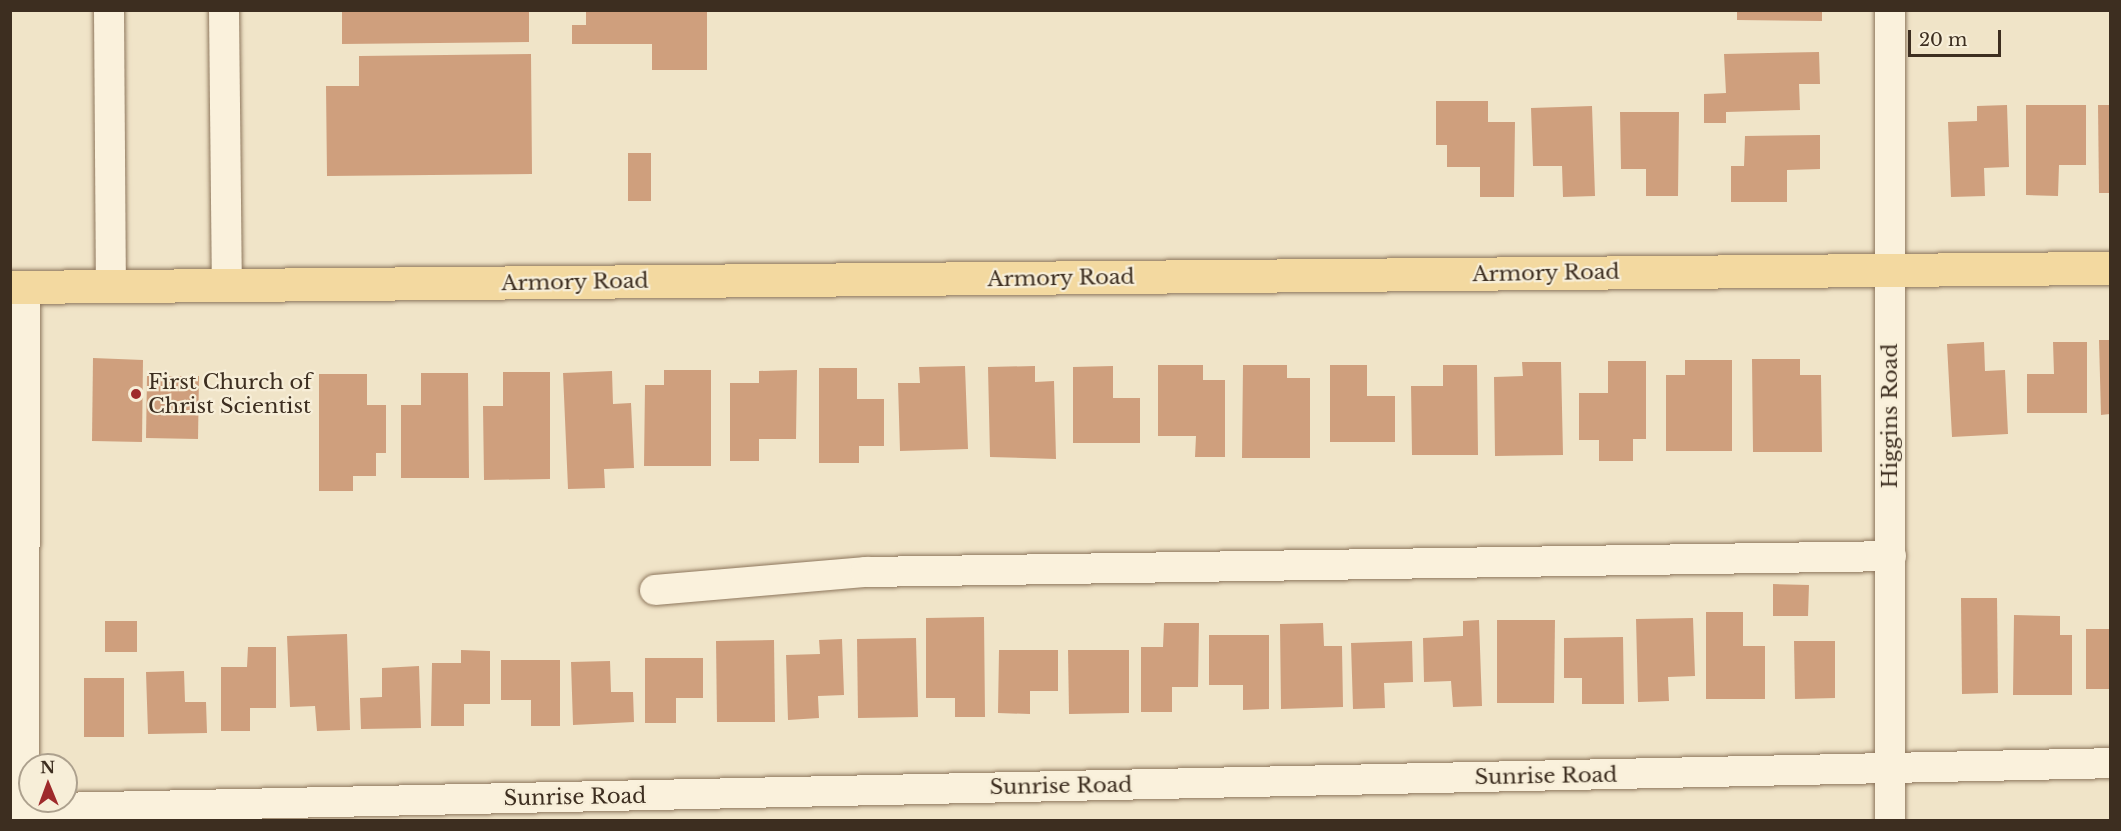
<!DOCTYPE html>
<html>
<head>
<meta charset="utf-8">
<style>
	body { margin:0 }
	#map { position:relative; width:2121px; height:831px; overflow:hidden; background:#f0e4c8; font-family:"Libre Baskerville",serif }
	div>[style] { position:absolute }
	.building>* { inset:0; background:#cf9f7d }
	.roads { filter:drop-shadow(0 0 2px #8d765c) drop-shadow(0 0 2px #8d765c) }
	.minor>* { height:30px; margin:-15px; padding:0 15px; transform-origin:15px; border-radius:15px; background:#faf1dc }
	.major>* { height:33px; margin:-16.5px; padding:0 16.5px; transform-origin:16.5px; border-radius:16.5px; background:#f3d9a0 }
	.dots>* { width:16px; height:16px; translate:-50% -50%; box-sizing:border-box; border:3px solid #f7eed8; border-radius:50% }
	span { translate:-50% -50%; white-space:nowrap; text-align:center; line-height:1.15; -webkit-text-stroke:4.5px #f7eed8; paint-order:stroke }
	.street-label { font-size:21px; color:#3d2e20 }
	.poi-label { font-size:21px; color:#3d2e20 }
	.left { translate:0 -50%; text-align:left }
	.frame { position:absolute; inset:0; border:12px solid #3d2e20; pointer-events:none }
	.north { position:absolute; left:18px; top:753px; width:60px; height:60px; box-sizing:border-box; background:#f7eed8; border:2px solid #ada18e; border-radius:50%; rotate:359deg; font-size:16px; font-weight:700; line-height:24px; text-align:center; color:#3d2e20 }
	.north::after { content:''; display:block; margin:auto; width:21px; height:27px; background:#9e2a2b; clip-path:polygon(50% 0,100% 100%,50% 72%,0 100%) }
	.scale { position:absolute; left:1908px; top:30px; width:93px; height:27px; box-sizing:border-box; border:3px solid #3d2e20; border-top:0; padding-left:8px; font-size:18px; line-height:21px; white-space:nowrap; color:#3d2e20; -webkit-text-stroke:4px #f7eed8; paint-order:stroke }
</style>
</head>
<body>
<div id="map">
	<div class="building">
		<div style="clip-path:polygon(342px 10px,529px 10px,529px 42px,342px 44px)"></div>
		<div style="clip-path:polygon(586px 10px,707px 10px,707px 70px,652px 70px,652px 44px,572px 44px,572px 25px,586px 25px)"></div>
		<div style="clip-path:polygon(1737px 10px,1822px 10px,1822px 21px,1737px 20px)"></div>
		<div style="clip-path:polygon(1819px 52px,1820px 84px,1799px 84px,1800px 110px,1726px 112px,1726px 123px,1704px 123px,1704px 94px,1726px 93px,1724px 54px)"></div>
		<div style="clip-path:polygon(531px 54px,532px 174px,327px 176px,326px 86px,359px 86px,359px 56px)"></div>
		<div style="clip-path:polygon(1436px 101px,1488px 101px,1488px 122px,1515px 122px,1514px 197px,1480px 197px,1480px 167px,1447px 167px,1447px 145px,1436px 145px)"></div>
		<div style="clip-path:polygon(2007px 105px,2009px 167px,1984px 168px,1985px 196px,1951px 197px,1948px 122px,1977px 121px,1977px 106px)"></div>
		<div style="clip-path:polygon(2026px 105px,2086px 105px,2086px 165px,2059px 165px,2058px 196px,2026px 195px)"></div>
		<div style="clip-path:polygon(2098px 105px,2110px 105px,2110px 193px,2099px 193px)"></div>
		<div style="clip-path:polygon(1592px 106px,1595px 196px,1563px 197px,1562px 166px,1533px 166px,1531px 108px)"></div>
		<div style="clip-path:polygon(1620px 112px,1679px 112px,1678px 196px,1646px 196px,1646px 169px,1621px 169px)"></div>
		<div style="clip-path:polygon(1820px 135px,1820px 169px,1787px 170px,1787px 202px,1731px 202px,1731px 166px,1744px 166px,1745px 136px)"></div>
		<div style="clip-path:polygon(628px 153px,651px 153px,651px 201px,628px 201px)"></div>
		<div style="clip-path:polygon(2099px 340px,2110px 340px,2110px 414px,2101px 415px)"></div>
		<div style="clip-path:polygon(1984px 342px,1985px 371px,2005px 370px,2008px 434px,1952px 437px,1947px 344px)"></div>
		<div style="clip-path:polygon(2053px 342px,2087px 342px,2087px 413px,2027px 413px,2027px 374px,2054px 374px)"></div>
		<div style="clip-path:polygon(93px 358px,143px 360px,142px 442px,92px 441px)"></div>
		<div style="clip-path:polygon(1752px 359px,1800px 359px,1800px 375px,1821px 375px,1822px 452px,1753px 452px)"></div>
		<div style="clip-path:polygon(1685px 360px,1732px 360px,1732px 451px,1666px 451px,1666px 375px,1685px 375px)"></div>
		<div style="clip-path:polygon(1608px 361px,1646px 361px,1646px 439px,1633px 439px,1633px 461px,1599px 461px,1599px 440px,1579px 440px,1579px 393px,1608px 393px)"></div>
		<div style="clip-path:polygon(1522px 362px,1561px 362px,1563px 455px,1495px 456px,1494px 377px,1523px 376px)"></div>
		<div style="clip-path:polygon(1158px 365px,1203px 365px,1203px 380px,1225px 380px,1225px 457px,1195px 457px,1196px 436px,1158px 436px)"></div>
		<div style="clip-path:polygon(1243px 365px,1287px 365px,1287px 378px,1310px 378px,1310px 458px,1242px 458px)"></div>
		<div style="clip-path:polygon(1330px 365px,1367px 365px,1367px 396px,1395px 396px,1395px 442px,1330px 442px)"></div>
		<div style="clip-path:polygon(1443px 365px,1477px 365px,1478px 455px,1412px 455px,1411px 386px,1443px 386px)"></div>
		<div style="clip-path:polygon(965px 366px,968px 449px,900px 451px,898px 383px,920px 383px,919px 367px)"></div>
		<div style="clip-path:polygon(1035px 366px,1035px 382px,1054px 381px,1056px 459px,990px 457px,988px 367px)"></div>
		<div style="clip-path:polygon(1113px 366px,1113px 398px,1140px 398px,1140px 443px,1073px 443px,1073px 367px)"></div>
		<div style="clip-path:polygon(819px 368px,857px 368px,857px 399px,884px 399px,884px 446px,859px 446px,859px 463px,819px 463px)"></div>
		<div style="clip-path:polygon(664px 370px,711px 370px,711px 466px,644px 466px,645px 385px,664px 385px)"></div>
		<div style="clip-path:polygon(797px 370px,796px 439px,759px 439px,759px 461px,730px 461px,730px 383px,759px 383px,759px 371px)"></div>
		<div style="clip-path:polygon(612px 371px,613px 404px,631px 403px,634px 468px,604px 469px,605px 488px,568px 489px,563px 373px)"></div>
		<div style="clip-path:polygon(503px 372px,550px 372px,550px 479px,484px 480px,483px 406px,503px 406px)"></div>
		<div style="clip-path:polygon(421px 373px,468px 373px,469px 478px,401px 478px,401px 405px,421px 405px)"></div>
		<div style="clip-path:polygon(319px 374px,367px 374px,367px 405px,386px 405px,386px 453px,376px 453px,376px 476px,353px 476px,353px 491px,319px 491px)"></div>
		<div style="clip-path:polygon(147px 376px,199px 376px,198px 439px,146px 438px)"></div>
		<div style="clip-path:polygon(1773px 584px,1809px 585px,1808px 616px,1773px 616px)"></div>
		<div style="clip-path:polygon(1961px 598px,1997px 598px,1998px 693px,1962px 694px)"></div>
		<div style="clip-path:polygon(1706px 612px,1743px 612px,1743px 646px,1765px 646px,1765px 699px,1706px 699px)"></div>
		<div style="clip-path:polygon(2014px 615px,2060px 616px,2060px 635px,2072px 635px,2072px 695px,2013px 695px)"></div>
		<div style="clip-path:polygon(984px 617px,985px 717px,955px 717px,955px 698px,926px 698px,926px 618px)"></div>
		<div style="clip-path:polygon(1693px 618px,1695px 676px,1668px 677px,1669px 701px,1638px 702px,1636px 619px)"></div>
		<div style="clip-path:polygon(1479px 620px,1482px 706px,1453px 707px,1451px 681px,1424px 682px,1423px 638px,1463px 636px,1463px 621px)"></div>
		<div style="clip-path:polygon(1497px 620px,1555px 620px,1554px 703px,1497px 703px)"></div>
		<div style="clip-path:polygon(105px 621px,137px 621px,137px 652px,105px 652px)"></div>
		<div style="clip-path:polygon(1164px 623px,1199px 623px,1198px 687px,1172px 687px,1172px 712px,1141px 712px,1141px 647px,1163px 647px)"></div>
		<div style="clip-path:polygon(1323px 623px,1324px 646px,1342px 646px,1343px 707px,1281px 709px,1280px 624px)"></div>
		<div style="clip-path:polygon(2086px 629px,2110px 629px,2110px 689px,2086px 689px)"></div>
		<div style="clip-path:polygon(347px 634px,350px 730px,317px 731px,315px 706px,290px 707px,287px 636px)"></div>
		<div style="clip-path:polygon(1209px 635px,1269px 635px,1269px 709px,1243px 710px,1243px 685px,1209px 685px)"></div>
		<div style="clip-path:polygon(1623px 637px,1624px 704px,1582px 704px,1582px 678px,1564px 678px,1564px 638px)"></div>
		<div style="clip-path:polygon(916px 638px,918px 717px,858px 718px,857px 639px)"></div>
		<div style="clip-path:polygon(842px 639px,844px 695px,818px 696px,819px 718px,788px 720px,786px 655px,820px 654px,819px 640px)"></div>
		<div style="clip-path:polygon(774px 640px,775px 722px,717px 722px,716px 641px)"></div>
		<div style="clip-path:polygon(1412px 641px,1413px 682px,1384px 683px,1385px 708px,1353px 709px,1351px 643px)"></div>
		<div style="clip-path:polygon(1794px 641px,1835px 641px,1835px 698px,1795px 699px)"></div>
		<div style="clip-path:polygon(248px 647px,276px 647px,276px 708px,250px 708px,250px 731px,221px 731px,221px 667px,247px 667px)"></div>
		<div style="clip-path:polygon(461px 650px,490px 651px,490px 704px,464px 704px,464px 726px,431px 726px,432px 663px,461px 663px)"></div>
		<div style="clip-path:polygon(999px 650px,1058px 650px,1058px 691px,1030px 691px,1030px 714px,998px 713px)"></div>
		<div style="clip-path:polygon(1068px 650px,1129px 650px,1129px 713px,1069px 714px)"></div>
		<div style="clip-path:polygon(645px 658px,703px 658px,703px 698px,676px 698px,676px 723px,645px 723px)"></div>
		<div style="clip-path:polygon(501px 660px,560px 660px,560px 726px,531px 726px,531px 700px,501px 700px)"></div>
		<div style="clip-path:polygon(610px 661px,611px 692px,633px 692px,634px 722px,573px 725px,571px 662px)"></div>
		<div style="clip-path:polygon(419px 666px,421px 728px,361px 729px,360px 698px,382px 697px,382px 668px)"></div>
		<div style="clip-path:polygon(184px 671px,185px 702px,206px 702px,207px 733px,148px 734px,146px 672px)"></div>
		<div style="clip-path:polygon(84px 678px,124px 678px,124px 737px,84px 737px)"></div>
	</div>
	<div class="roads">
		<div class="minor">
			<div style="left:109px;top:10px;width:276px;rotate:89.6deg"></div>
			<div style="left:224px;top:10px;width:275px;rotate:89.4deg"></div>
			<div style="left:655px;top:590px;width:212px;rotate:-4.9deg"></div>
			<div style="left:866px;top:572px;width:1025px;rotate:-0.89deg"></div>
			<div style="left:10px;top:809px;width:2101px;rotate:-1.25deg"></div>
			<div style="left:24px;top:820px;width:533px;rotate:-89.89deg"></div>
			<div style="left:1890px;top:820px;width:810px;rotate:-90deg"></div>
		</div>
		<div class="major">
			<div style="left:10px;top:287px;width:2100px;rotate:-0.52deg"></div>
		</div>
	</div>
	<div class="dots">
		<div style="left:136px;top:394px;background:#9e2a2b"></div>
	</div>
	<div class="street-label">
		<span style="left:1546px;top:273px;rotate:-1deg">Armory Road</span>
		<span style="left:1061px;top:278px;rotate:-1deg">Armory Road</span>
		<span style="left:575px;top:282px;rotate:-1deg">Armory Road</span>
		<span style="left:1890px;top:416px;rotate:-90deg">Higgins Road</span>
		<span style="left:1546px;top:776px;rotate:-1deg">Sunrise Road</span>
		<span style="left:1061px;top:786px;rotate:-1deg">Sunrise Road</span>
		<span style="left:575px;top:797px;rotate:-1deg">Sunrise Road</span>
	</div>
	<div class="poi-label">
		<span class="left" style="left:148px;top:394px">First Church of<br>Christ Scientist</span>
	</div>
	<div class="frame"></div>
	<div class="north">N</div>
	<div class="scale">20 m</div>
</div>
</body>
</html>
